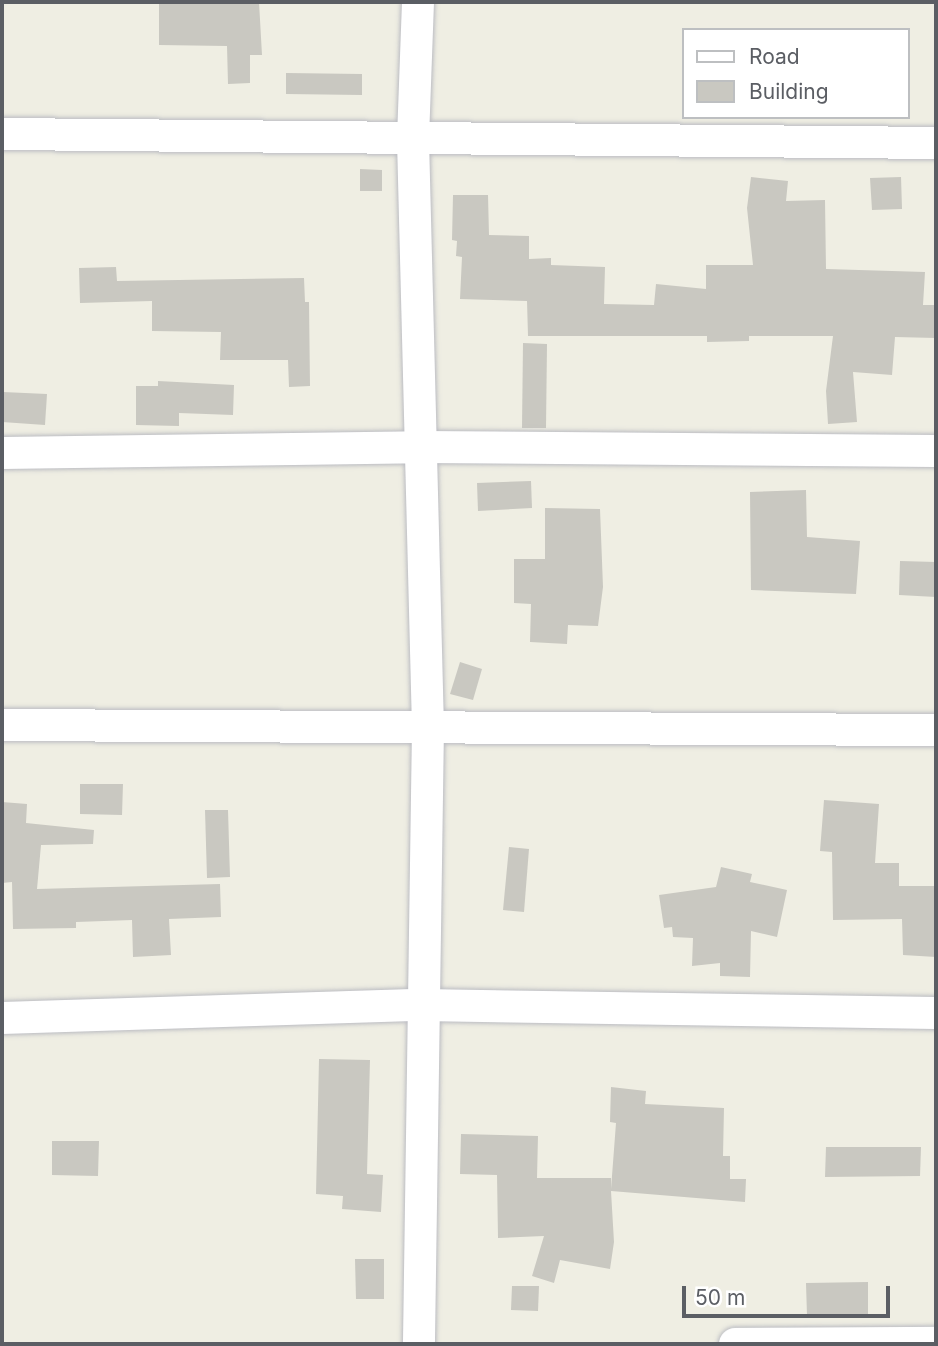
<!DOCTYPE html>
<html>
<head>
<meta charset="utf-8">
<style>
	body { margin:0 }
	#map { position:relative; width:938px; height:1346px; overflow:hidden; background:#efeee3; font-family:Inter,sans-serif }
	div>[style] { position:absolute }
	.building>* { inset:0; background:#c9c8c1 }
	.roads { filter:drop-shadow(0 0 2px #bbbcc2) drop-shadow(0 0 2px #bbbcc2) }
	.minor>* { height:32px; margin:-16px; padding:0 16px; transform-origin:16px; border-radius:16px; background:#fff }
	span { translate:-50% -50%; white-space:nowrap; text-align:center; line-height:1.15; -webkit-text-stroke:7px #fff; paint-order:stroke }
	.frame { position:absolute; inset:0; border:4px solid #5b5e64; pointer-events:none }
	.legend { position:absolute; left:682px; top:28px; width:228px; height:91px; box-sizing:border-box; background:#fff; border:2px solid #bdbfc1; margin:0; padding:9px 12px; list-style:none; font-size:21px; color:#5b5e64 }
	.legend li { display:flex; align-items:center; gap:14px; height:35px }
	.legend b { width:35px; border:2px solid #bdbfc1 }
	.scale { position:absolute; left:682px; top:1286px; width:208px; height:32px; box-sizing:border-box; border:4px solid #5b5e64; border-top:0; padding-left:9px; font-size:21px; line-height:24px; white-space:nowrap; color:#5b5e64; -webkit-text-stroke:5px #fff; paint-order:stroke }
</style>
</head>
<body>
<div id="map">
	<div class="building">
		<div style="clip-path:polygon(159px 2px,259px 2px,262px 55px,250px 55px,250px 83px,228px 84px,227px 46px,159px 45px)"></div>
		<div style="clip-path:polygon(286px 73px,362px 74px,362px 95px,286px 94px)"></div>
		<div style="clip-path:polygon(360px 169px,382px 170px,382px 191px,360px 191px)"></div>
		<div style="clip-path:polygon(751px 177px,788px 181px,786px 201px,825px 200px,826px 269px,925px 272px,923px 305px,936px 305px,936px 338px,895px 337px,892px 375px,853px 372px,857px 422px,828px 424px,826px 391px,833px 336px,749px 336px,749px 341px,707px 342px,707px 336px,528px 336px,527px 301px,460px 299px,462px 257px,456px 256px,457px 241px,452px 240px,453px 195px,488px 195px,489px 235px,529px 236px,529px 259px,551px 258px,551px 265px,605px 267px,604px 304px,654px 305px,656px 284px,706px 289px,706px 265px,753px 265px,747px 208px)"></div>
		<div style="clip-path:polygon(901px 177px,902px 209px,872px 210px,870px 178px)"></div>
		<div style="clip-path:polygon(116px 267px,117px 281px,304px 278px,305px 302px,309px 302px,310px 386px,289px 387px,288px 360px,220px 360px,221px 332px,152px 331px,152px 301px,80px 303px,79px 268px)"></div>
		<div style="clip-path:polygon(523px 343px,547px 344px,546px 428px,522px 428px)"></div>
		<div style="clip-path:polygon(158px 381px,234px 385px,233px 415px,179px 413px,179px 426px,136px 425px,136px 386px,158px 386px)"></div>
		<div style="clip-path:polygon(3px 392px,47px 394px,45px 425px,2px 422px)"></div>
		<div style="clip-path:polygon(531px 481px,532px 508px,478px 511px,477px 483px)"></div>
		<div style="clip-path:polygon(806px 490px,807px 537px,860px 541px,856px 594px,751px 590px,750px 492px)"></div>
		<div style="clip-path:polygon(545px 508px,600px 509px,603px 587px,598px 626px,568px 625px,567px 644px,530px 642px,531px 604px,514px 603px,514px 559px,545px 559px)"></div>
		<div style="clip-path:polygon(900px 561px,936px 562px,936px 597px,899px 595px)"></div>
		<div style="clip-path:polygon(460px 662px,482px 669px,473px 700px,450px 694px)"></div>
		<div style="clip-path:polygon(80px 784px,123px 784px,122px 815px,80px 814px)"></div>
		<div style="clip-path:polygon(824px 800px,879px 804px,875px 863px,899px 863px,899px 886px,936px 886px,936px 957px,903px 955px,902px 919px,833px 920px,832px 852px,820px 851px)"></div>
		<div style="clip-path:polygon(2px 802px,27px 804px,26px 823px,94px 830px,93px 844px,41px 845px,37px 889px,220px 884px,221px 917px,169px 919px,171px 955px,133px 957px,132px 920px,76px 922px,76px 928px,13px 929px,12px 882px,2px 883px)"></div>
		<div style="clip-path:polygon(205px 810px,228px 810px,230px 877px,207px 878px)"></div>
		<div style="clip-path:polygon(509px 847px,529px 849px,524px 912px,503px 910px)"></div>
		<div style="clip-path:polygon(721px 867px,752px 874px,750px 882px,787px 890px,777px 937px,751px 931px,750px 977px,720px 976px,720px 963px,692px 966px,693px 938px,673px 937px,672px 927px,664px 928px,659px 895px,716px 887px)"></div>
		<div style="clip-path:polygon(319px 1059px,370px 1060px,367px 1174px,383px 1175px,381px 1212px,342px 1209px,343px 1196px,316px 1194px)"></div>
		<div style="clip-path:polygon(611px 1087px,646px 1091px,645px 1104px,724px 1108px,723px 1156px,730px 1156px,730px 1179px,746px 1179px,745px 1202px,611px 1191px,614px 1242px,610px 1269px,560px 1260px,554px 1283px,532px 1276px,544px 1236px,498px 1238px,497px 1175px,460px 1174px,461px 1134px,538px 1136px,537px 1178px,611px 1178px,611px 1189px,616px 1123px,610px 1122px)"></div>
		<div style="clip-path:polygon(52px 1141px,99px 1141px,98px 1176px,52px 1175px)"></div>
		<div style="clip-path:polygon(826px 1147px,921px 1147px,920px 1176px,825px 1177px)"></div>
		<div style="clip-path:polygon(355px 1259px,384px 1259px,384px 1299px,356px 1299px)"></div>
		<div style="clip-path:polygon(868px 1282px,868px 1315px,807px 1316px,806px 1283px)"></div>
		<div style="clip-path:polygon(512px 1286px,539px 1286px,538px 1311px,511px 1310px)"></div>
	</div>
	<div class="roads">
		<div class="minor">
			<div style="left:418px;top:2px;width:138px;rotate:92.1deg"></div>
			<div style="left:413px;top:140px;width:587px;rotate:88.54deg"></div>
			<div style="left:428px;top:727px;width:617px;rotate:90.84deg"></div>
			<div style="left:2px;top:134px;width:934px;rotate:0.55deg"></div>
			<div style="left:2px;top:453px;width:418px;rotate:-0.8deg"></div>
			<div style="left:420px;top:447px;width:516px;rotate:0.44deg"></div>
			<div style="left:2px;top:725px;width:934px;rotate:0.31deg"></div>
			<div style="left:2px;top:1018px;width:419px;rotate:-1.8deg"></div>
			<div style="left:421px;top:1005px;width:515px;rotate:0.89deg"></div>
			<div style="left:735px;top:1344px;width:201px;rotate:-0.3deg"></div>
		</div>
	</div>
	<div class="frame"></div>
	<ul class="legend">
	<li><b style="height:9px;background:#fff"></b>Road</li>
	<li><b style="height:19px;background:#c9c8c1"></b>Building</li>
	</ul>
	<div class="scale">50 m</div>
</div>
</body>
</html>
